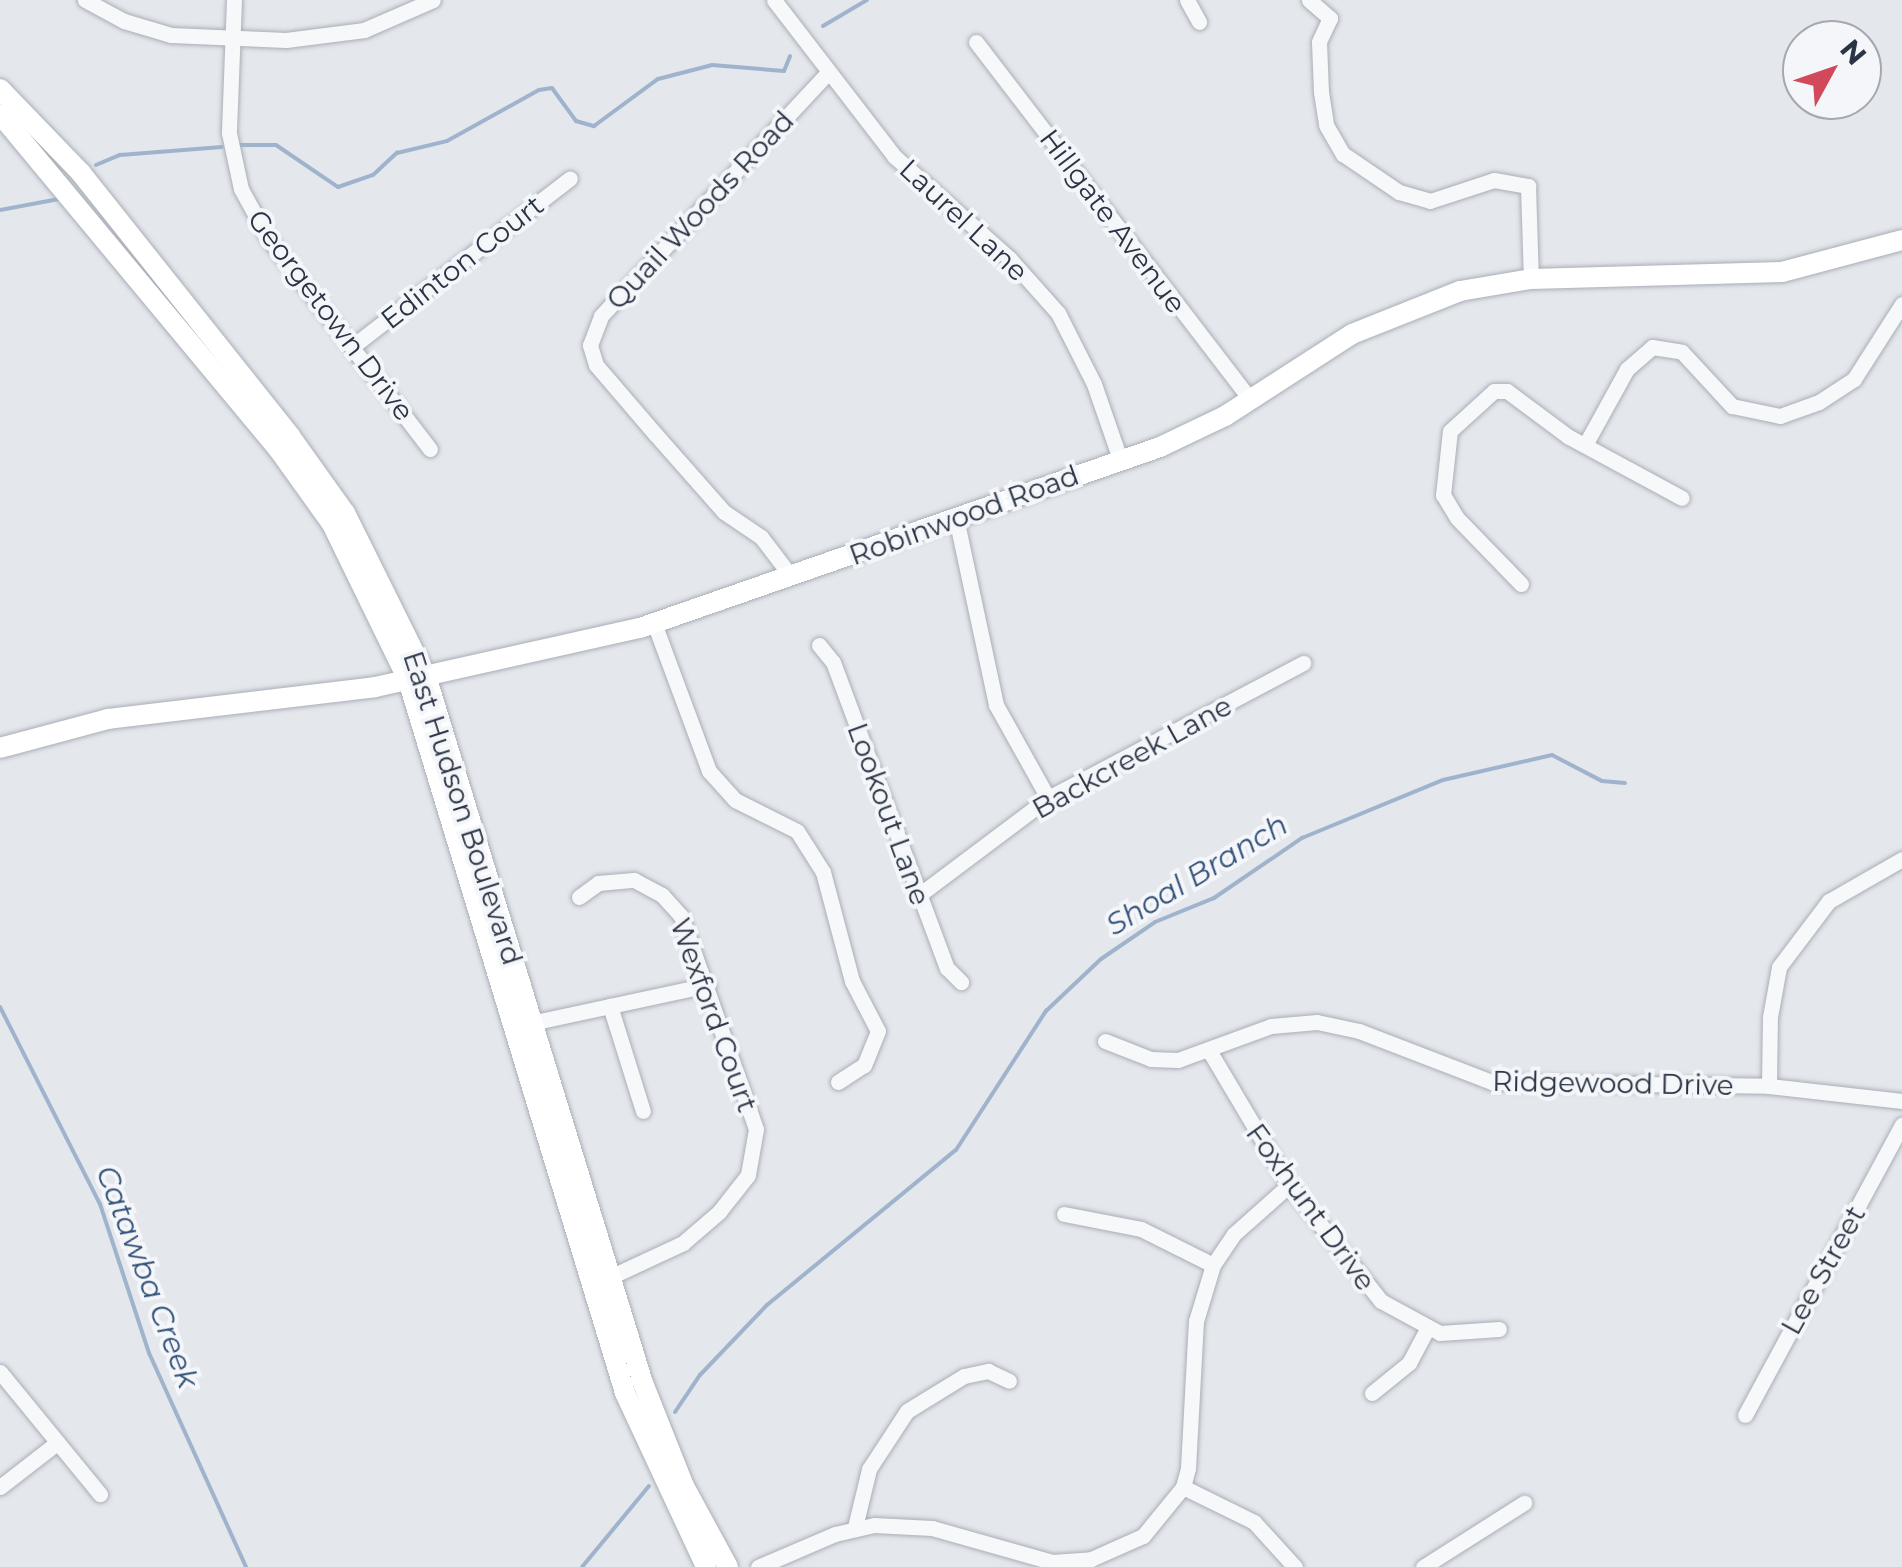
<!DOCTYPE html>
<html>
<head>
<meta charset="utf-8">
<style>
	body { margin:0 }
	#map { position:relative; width:1902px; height:1567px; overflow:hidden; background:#e4e7ec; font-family:Montserrat,sans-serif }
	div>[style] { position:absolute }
	.stream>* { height:4px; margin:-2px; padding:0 2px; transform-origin:2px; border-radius:2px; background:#9fb4cc }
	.roads { filter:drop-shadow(0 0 2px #a9aeb7) drop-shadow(0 0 2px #a9aeb7) }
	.minor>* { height:15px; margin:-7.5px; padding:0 7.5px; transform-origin:7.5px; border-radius:7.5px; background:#f7f8fa }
	.major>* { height:20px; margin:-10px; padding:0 10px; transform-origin:10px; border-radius:10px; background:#fff }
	span { translate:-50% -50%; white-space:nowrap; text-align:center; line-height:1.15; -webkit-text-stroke:8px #f4f6f9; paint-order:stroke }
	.street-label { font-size:28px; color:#2b3445 }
	.water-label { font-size:30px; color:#34527a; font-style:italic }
	.north { position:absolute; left:1782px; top:20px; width:100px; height:100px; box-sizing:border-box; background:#f4f6f9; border:2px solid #a4a8b1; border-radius:50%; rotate:50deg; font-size:28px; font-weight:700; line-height:40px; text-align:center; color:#2b3445 }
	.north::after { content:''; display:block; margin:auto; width:35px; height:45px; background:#d1495b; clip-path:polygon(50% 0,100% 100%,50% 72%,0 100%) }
</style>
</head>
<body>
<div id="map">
	<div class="stream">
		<div style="left:823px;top:26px;width:51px;rotate:-30.6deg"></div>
		<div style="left:239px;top:145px;width:37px"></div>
		<div style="left:276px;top:145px;width:75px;rotate:34.1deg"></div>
		<div style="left:338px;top:187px;width:37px;rotate:-19deg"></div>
		<div style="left:373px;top:175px;width:33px;rotate:-43deg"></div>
		<div style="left:397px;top:153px;width:51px;rotate:-13.5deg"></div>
		<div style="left:447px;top:141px;width:105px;rotate:-29deg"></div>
		<div style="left:539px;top:90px;width:13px;rotate:-9deg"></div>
		<div style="left:552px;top:88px;width:41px;rotate:54deg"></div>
		<div style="left:576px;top:121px;width:19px;rotate:16deg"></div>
		<div style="left:594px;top:126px;width:79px;rotate:-36.3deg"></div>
		<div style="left:658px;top:79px;width:56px;rotate:-14.5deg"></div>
		<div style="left:712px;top:65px;width:72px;rotate:4.8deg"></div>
		<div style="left:784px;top:71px;width:16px;rotate:-68deg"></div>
		<div style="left:96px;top:165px;width:26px;rotate:-23deg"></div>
		<div style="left:120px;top:155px;width:102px;rotate:-4.5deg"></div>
		<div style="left:0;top:210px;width:60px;rotate:-10.6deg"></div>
		<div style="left:0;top:1007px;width:221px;rotate:63.1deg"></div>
		<div style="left:100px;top:1204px;width:157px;rotate:71.8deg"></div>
		<div style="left:149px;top:1353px;width:235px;rotate:65.6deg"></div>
		<div style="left:675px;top:1412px;width:45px;rotate:-56deg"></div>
		<div style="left:700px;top:1375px;width:97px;rotate:-46.3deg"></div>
		<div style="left:767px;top:1305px;width:244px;rotate:-39.4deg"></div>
		<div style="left:956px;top:1150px;width:166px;rotate:-57.1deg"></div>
		<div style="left:1046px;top:1011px;width:76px;rotate:-43.4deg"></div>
		<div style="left:1101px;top:959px;width:65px;rotate:-34.4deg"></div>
		<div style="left:1155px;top:922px;width:64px;rotate:-22.1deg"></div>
		<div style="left:1214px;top:898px;width:107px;rotate:-34.3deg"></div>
		<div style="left:1302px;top:838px;width:152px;rotate:-22.4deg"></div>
		<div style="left:1443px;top:780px;width:112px;rotate:-12.9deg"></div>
		<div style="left:1552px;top:755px;width:56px;rotate:27.5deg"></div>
		<div style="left:1602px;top:781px;width:23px;rotate:5deg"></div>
		<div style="left:582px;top:1567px;width:105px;rotate:-50.4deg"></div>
	</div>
	<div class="roads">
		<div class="minor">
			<div style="left:85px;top:0;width:44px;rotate:28.3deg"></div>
			<div style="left:124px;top:21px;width:49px;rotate:16.6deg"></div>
			<div style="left:171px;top:35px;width:115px;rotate:2.5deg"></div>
			<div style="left:286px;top:40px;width:79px;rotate:-7.3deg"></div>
			<div style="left:364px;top:30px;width:75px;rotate:-23.5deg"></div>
			<div style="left:234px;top:0;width:133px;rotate:92.2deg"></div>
			<div style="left:229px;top:133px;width:57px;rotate:77.9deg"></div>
			<div style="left:241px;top:189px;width:56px;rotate:61.1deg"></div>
			<div style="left:268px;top:238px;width:266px;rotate:52.5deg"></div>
			<div style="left:774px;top:0;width:197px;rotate:52.4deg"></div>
			<div style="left:894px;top:156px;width:154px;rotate:41.6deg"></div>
			<div style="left:1009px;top:258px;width:74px;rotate:48.3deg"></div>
			<div style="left:1058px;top:313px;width:80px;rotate:63.1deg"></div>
			<div style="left:1094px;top:384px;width:79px;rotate:70.9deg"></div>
			<div style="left:1187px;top:0;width:25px;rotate:61deg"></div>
			<div style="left:1309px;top:0;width:28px;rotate:41deg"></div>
			<div style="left:1330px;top:18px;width:26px;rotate:115deg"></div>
			<div style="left:1319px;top:42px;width:50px;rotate:87.7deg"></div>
			<div style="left:1321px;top:92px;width:33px;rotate:81deg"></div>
			<div style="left:1326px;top:125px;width:34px;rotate:60deg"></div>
			<div style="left:1343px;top:154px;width:68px;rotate:34.2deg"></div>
			<div style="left:1399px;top:192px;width:32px;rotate:16deg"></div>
			<div style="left:1430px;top:201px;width:67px;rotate:-18.2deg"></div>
			<div style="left:1494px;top:180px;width:35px;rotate:10deg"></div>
			<div style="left:1528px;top:186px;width:93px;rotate:88.2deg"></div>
			<div style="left:976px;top:42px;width:451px;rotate:52.5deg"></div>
			<div style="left:353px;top:346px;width:274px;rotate:-37.7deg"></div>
			<div style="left:1585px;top:445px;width:87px;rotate:-61.1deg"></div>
			<div style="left:1627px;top:369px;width:33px;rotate:-41deg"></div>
			<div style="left:1652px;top:347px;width:30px;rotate:9deg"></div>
			<div style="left:1682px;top:352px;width:74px;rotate:47.2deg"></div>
			<div style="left:1732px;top:406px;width:49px;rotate:11.8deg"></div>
			<div style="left:1780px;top:416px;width:41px;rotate:-19.7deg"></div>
			<div style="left:1819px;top:402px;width:42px;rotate:-33.3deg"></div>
			<div style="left:1854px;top:379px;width:89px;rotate:-57.4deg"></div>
			<div style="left:956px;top:518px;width:191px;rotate:77.9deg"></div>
			<div style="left:996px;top:705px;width:107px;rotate:60.8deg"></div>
			<div style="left:790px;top:575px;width:48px;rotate:-127.3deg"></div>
			<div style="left:761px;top:537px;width:45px;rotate:-146deg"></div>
			<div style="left:724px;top:512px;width:103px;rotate:-131.4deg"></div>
			<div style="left:656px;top:435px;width:92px;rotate:-130.6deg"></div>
			<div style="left:596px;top:365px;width:21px;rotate:-107deg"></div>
			<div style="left:590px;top:345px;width:31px;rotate:-69deg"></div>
			<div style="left:601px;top:316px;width:331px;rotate:-47deg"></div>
			<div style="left:1521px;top:584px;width:92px;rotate:-134.1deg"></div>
			<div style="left:1457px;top:518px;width:27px;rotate:-121deg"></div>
			<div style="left:1443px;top:495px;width:64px;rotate:-83.8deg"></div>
			<div style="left:1450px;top:431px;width:59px;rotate:-42.3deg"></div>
			<div style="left:1494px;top:391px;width:13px"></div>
			<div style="left:1507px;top:391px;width:77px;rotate:36.6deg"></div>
			<div style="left:1569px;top:437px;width:128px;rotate:28.4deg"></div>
			<div style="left:654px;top:623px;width:158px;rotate:69.6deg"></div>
			<div style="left:709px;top:771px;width:39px;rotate:48deg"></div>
			<div style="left:735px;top:800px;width:69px;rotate:26.6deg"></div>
			<div style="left:797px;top:831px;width:49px;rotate:57.6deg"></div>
			<div style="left:823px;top:872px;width:113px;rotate:75.1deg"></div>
			<div style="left:852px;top:981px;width:56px;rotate:62.5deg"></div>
			<div style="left:878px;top:1031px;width:37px;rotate:112deg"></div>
			<div style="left:864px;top:1065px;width:31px;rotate:147deg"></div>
			<div style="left:819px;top:645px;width:22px;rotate:51deg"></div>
			<div style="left:833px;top:662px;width:327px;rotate:69.6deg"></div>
			<div style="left:947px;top:968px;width:20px;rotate:45deg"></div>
			<div style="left:919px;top:895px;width:161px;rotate:-36.9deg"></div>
			<div style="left:1048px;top:798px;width:289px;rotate:-27.9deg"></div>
			<div style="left:579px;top:897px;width:24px;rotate:-36deg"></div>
			<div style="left:598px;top:883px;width:36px;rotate:-5deg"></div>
			<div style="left:634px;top:880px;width:32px;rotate:28deg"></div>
			<div style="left:662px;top:895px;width:28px;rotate:48deg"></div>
			<div style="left:681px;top:916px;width:226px;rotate:70.6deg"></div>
			<div style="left:756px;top:1129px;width:47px;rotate:99.9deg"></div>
			<div style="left:748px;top:1175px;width:47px;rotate:128.1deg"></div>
			<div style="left:719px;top:1212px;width:48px;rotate:139.3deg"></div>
			<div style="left:683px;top:1243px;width:81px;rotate:155deg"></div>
			<div style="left:610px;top:1006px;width:110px;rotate:72.6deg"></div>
			<div style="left:526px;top:1024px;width:186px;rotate:-12.1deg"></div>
			<div style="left:1105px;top:1041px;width:49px;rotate:21.4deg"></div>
			<div style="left:1151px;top:1059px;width:27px;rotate:2deg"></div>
			<div style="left:1178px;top:1060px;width:99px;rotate:-20.1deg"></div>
			<div style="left:1271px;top:1026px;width:46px;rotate:-5deg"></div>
			<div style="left:1317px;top:1022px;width:43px;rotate:12.1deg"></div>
			<div style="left:1359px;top:1031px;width:142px;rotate:21deg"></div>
			<div style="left:1492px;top:1082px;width:277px;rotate:0.8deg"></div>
			<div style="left:1769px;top:1086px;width:134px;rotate:6.4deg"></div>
			<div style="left:1210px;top:1052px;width:155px;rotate:59.3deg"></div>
			<div style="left:1289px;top:1185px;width:148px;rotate:51.6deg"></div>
			<div style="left:1381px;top:1301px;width:67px;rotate:28.5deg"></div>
			<div style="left:1440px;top:1333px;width:59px;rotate:-3.9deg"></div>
			<div style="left:1769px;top:1086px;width:69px;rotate:-89.2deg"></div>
			<div style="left:1770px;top:1017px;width:51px;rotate:-79.8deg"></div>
			<div style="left:1779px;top:967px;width:83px;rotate:-52.9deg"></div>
			<div style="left:1829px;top:901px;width:84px;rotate:-29.9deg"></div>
			<div style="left:1064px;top:1214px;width:78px;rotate:11deg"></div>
			<div style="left:1141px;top:1229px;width:80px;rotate:26.6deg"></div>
			<div style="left:0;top:1372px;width:158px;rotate:50.7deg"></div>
			<div style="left:1372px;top:1393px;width:48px;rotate:-39deg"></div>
			<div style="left:1409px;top:1363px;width:38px;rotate:-62deg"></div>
			<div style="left:1745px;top:1415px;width:330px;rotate:-61.6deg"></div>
			<div style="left:0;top:1487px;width:73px;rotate:-37.8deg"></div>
			<div style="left:1183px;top:1487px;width:79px;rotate:26.2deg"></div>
			<div style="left:1254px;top:1522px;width:61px;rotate:47.7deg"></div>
			<div style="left:855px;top:1527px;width:60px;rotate:-76.4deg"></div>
			<div style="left:869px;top:1469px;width:69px;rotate:-56.8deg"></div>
			<div style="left:907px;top:1411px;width:67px;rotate:-31.6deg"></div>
			<div style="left:964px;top:1376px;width:25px;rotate:-12deg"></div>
			<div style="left:988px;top:1371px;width:23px;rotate:25deg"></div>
			<div style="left:758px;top:1567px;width:84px;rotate:-23.2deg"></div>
			<div style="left:835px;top:1534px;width:40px;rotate:-13deg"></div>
			<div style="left:874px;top:1525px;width:58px;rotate:3deg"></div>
			<div style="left:932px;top:1528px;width:125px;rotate:15.8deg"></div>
			<div style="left:1052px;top:1562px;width:39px;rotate:-4deg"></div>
			<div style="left:1091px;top:1559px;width:57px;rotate:-23.9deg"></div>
			<div style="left:1143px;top:1536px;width:63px;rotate:-50.8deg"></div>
			<div style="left:1183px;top:1487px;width:20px;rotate:-75deg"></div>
			<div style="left:1188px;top:1468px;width:147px;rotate:-86.9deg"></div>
			<div style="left:1196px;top:1321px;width:59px;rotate:-73.1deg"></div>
			<div style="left:1213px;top:1265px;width:37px;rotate:-56deg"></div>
			<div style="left:1234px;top:1234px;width:74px;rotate:-41.7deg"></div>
			<div style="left:1423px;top:1567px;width:120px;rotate:-32.4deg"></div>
		</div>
		<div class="major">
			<div style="left:0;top:89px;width:117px;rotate:46deg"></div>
			<div style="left:81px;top:173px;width:336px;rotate:51.5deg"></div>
			<div style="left:290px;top:436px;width:95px;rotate:54.5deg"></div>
			<div style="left:345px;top:513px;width:182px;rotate:63.6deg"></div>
			<div style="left:426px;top:676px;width:740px;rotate:72.94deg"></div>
			<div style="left:643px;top:1383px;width:111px;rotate:68.3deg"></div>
			<div style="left:684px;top:1486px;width:92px;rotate:61.5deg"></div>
			<div style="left:0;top:114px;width:437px;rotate:50.3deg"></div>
			<div style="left:279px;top:450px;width:91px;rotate:54.4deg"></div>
			<div style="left:332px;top:524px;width:174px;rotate:64deg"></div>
			<div style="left:408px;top:680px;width:745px;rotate:73.07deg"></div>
			<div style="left:625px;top:1393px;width:192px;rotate:65deg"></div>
			<div style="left:0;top:748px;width:112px;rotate:-15deg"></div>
			<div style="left:108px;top:719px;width:269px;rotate:-6.8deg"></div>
			<div style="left:375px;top:687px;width:271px;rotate:-12.6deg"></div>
			<div style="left:640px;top:628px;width:551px;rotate:-19.19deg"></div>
			<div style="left:1160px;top:447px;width:72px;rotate:-25.5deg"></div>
			<div style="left:1225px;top:416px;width:151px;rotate:-32.8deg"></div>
			<div style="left:1352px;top:334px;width:116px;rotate:-21.7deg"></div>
			<div style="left:1460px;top:291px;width:72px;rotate:-9.6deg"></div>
			<div style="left:1531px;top:279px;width:251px;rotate:-1.6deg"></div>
			<div style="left:1782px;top:272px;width:124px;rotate:-14.9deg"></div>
		</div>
	</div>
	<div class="street-label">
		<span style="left:700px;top:210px;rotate:-47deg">Quail Woods Road</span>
		<span style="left:964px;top:220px;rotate:43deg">Laurel Lane</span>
		<span style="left:1113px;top:221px;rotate:53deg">Hillgate Avenue</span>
		<span style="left:462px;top:262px;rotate:-38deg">Edinton Court</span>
		<span style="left:331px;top:315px;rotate:53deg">Georgetown Drive</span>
		<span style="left:964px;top:515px;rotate:-20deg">Robinwood Road</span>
		<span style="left:1132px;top:757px;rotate:-29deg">Backcreek Lane</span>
		<span style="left:463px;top:808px;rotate:72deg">East Hudson Boulevard</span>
		<span style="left:889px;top:814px;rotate:70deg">Lookout Lane</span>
		<span style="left:714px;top:1015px;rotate:70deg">Wexford Court</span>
		<span style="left:1613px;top:1083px;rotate:1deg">Ridgewood Drive</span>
		<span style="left:1311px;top:1207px;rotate:54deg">Foxhunt Drive</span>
		<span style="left:1823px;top:1270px;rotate:-61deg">Lee Street</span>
	</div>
	<div class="water-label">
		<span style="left:1197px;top:875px;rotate:-31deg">Shoal Branch</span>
		<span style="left:147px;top:1277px;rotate:69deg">Catawba Creek</span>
	</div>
	<div class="north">N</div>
</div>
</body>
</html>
